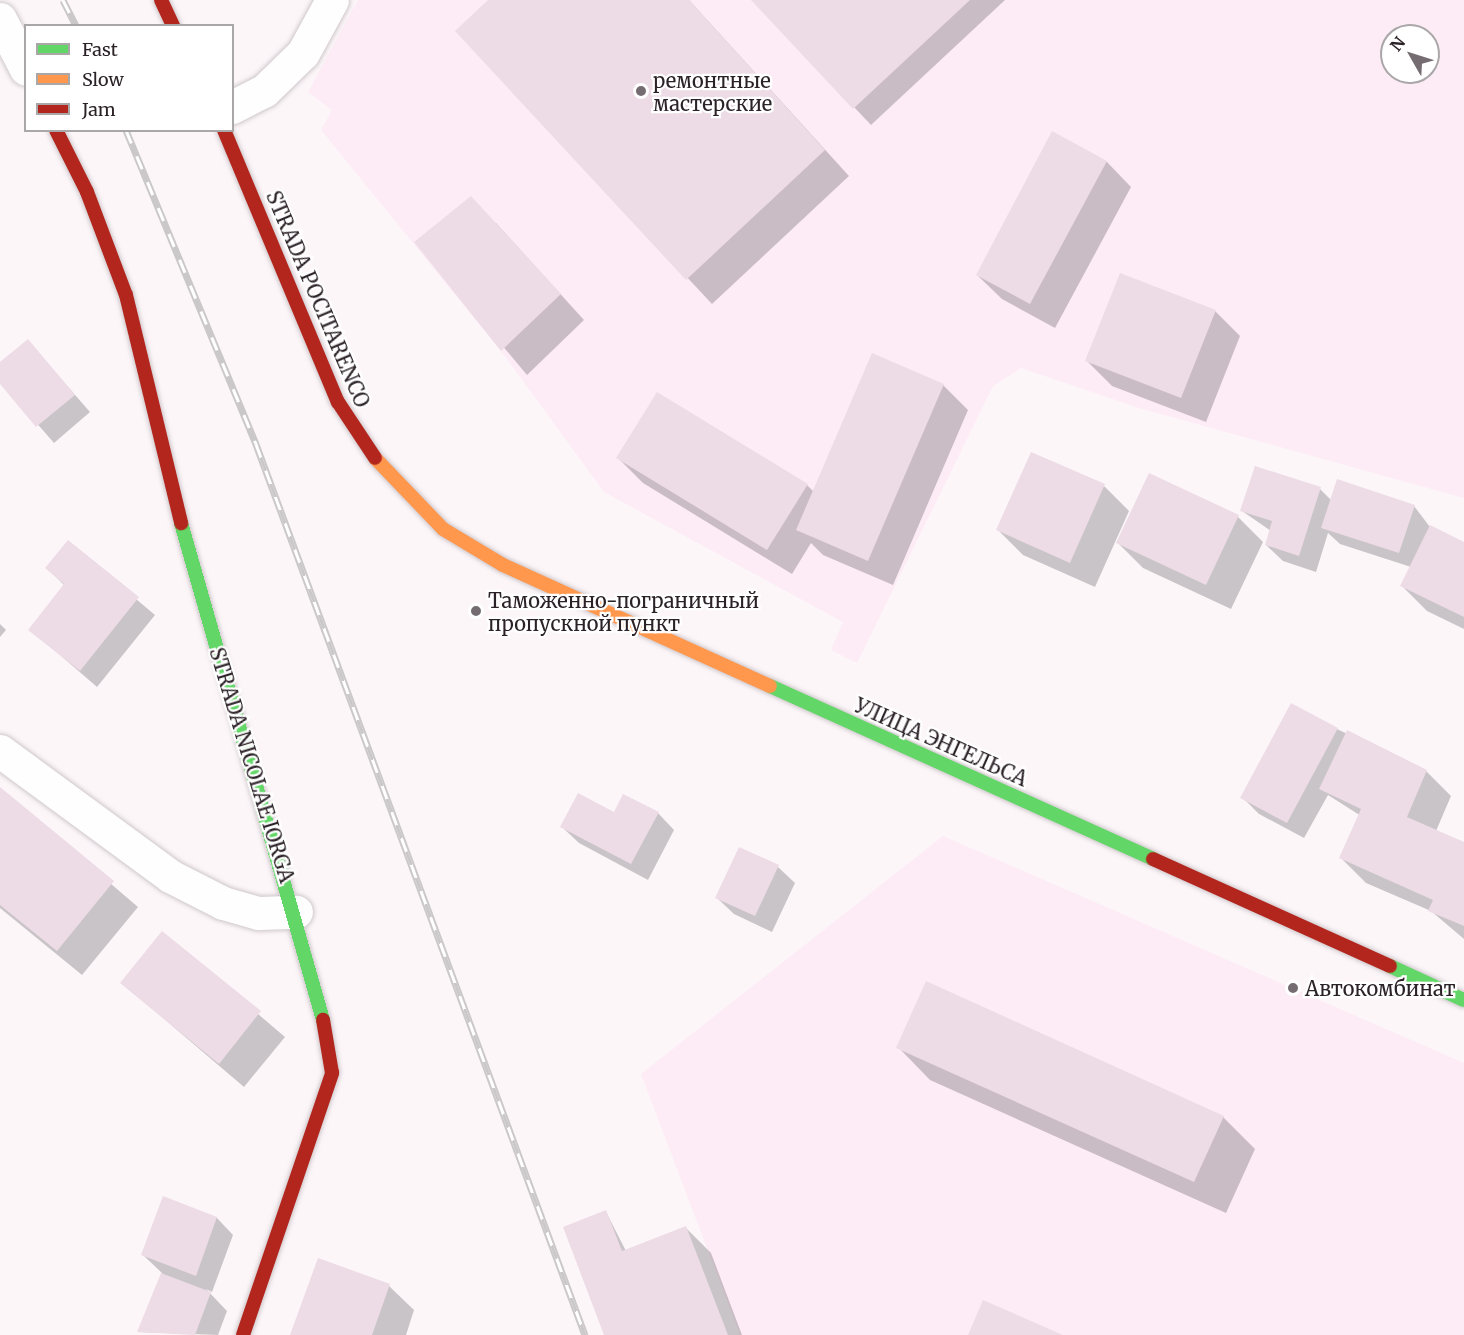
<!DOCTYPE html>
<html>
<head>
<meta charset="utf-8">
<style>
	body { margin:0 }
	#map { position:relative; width:1464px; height:1335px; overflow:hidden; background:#fcf6f9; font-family:Merriweather,serif }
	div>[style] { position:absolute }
	.built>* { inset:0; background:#fdecf5 }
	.shadow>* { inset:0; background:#0003 }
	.building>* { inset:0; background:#eddbe5 }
	.roads { filter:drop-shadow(0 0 2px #cfc8cb) drop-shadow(0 0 2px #cfc8cb) }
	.street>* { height:33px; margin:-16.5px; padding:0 16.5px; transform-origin:16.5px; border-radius:16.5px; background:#fffefe }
	.fast>* { height:14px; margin:-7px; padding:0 7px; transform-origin:7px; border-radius:7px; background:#63d668 }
	.slow>* { height:14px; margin:-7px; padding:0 7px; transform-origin:7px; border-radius:7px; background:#ff974d }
	.jam>* { height:14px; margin:-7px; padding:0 7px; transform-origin:7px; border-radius:7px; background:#b3261e }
	.rail>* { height:7px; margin-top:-3.5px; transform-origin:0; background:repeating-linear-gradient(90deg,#fff 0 14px,#cbc8c9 0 28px); box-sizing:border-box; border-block:2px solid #cbc8c9 }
	.dots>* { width:16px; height:16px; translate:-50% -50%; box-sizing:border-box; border:3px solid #fff; border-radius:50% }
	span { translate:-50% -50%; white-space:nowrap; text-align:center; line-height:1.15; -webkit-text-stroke:4.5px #fff; paint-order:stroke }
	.poi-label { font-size:20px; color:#2b2227 }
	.left { translate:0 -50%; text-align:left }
	.street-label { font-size:20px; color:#2b2227 }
	.legend { position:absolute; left:24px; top:24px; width:210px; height:108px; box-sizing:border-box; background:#fff; border:2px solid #aaa7a9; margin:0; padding:8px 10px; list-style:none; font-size:18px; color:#2b2227 }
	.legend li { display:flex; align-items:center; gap:12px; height:30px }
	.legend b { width:30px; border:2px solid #aaa7a9 }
	.north { position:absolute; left:1380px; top:24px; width:60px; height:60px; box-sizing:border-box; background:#fff; border:2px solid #aaa7a9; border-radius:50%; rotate:309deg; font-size:16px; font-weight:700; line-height:24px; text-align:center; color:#2b2227 }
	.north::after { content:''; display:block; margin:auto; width:21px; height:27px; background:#746c70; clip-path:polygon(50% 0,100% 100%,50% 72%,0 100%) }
</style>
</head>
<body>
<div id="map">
	<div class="built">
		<div style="clip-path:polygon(evenodd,358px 0,1464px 0,1464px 498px,1139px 408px,1021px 368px,993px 386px,857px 663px,831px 650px,843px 622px,604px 492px,501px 351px,321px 130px,332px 110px,308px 92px,358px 0,1392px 36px,1428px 36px,1428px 72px,1392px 72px,1392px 36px)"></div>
		<div style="clip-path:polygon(943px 836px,1464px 1063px,1464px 1335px,740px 1335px,641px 1074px)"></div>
	</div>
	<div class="shadow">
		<div style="clip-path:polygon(490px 0,689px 0,849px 176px,712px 304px,457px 31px)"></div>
		<div style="clip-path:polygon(753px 0,1005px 0,871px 125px)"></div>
		<div style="clip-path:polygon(1053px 133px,1107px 162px,1131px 187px,1055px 328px,1002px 299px,977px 275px)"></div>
		<div style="clip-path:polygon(496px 223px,584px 320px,527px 375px,416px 242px)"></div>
		<div style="clip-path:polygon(1215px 311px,1240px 336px,1206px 422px,1112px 386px,1087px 361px)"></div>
		<div style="clip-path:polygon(28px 341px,90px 412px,54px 443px,0 381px,0 364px)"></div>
		<div style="clip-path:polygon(943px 385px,968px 410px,893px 585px,823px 555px,811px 543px,792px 574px,643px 483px,618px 458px,807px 485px,814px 492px)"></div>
		<div style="clip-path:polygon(1150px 475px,1238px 517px,1263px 542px,1231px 609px,1143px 568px,1118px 543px)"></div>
		<div style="clip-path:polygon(1104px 486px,1129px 511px,1095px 587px,1023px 555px,998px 530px)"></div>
		<div style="clip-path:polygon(1320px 489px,1332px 501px,1414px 506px,1430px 527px,1464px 543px,1464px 629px,1427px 611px,1402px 586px,1411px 567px,1340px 544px,1328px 533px,1316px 572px,1283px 561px,1266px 545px,1271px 531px,1242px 511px)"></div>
		<div style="clip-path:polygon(68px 542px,155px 615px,97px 687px,30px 629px,64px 585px,47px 568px)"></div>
		<div style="clip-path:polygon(0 624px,6px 630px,0 637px)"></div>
		<div style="clip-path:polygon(1337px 729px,1426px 771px,1451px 796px,1436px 831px,1464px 844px,1464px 939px,1431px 911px,1366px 883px,1341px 858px,1361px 816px,1328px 795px,1304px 838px,1259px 814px,1242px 797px)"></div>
		<div style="clip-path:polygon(0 789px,138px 907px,82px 975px,0 908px)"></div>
		<div style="clip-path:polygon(658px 813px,674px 830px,648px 880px,579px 843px,562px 827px,615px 814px)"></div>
		<div style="clip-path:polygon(778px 867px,795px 883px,772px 932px,734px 914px,717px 898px)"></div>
		<div style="clip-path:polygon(163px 933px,285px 1037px,244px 1087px,122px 983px)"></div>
		<div style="clip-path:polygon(898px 1047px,1223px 1117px,1255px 1149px,1226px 1213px,930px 1080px)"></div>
		<div style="clip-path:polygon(164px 1198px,217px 1218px,233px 1235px,212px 1292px,206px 1289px,227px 1311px,218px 1335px,139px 1332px,162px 1273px,143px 1255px)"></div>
		<div style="clip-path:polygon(606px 1212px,626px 1251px,686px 1228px,711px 1253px,742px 1335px,606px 1335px)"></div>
		<div style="clip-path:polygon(389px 1286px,414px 1310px,406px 1335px,292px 1335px)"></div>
	</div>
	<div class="building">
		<div style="clip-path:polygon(488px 0,689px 0,825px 150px,686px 280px,455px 31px)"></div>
		<div style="clip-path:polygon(751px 0,970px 0,853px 109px)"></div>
		<div style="clip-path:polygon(1052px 131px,1107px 161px,1030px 304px,976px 275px)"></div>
		<div style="clip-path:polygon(471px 196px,561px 294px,501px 351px,414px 242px)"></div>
		<div style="clip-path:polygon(1120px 273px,1216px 310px,1181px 398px,1085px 361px)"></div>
		<div style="clip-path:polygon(28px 339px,75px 395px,36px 427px,0 384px,0 362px)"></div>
		<div style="clip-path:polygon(872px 353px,944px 384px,868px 561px,796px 530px)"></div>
		<div style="clip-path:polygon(657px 392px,808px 484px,767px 550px,616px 458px)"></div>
		<div style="clip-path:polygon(1031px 452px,1105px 484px,1070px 563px,996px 530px)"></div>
		<div style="clip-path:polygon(1255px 466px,1321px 487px,1299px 556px,1265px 545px,1272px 521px,1240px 511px)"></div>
		<div style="clip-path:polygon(1149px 473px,1239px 515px,1206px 585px,1116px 543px)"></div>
		<div style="clip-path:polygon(1337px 479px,1415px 505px,1399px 553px,1321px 528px)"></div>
		<div style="clip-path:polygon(1430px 525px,1464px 542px,1464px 617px,1400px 586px)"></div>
		<div style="clip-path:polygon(68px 540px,139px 597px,80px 671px,28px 630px,64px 584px,45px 568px)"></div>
		<div style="clip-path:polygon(1291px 703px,1338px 728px,1287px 823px,1240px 798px)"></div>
		<div style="clip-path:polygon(1347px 730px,1427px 770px,1407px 817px,1464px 842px,1464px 926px,1428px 911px,1433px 900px,1339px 858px,1361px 809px,1319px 789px)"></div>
		<div style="clip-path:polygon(0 787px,114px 881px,57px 951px,0 905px)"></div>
		<div style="clip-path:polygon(578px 793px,614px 812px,623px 794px,659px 812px,631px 864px,560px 827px)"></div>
		<div style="clip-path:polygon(739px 847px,779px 865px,755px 916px,715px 898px)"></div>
		<div style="clip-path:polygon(162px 931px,261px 1011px,219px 1064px,120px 983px)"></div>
		<div style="clip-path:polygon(926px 981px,1224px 1116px,1194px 1182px,896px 1048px)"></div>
		<div style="clip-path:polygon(163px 1196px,217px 1217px,196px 1276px,141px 1255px)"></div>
		<div style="clip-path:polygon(606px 1210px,622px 1251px,686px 1226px,728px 1335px,604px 1335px,563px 1227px)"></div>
		<div style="clip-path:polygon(318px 1258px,390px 1284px,372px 1335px,290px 1335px)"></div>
		<div style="clip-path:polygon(161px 1273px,211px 1292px,195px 1335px,137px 1332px)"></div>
		<div style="clip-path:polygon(983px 1300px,1063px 1335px,968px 1335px)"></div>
	</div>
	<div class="roads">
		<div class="street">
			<div style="left:0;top:19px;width:56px;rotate:62.5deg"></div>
			<div style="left:232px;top:107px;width:36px;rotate:-27deg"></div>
			<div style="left:264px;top:91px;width:54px;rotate:-44.3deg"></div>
			<div style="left:303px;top:53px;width:60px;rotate:-61.3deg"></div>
			<div style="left:0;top:751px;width:211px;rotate:36.3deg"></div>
			<div style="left:170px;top:876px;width:59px;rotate:27deg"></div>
			<div style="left:223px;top:903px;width:37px;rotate:16deg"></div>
			<div style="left:259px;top:913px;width:37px;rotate:-2deg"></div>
		</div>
		<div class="fast">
			<div style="left:181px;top:523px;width:517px;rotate:74.05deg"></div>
			<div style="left:770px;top:686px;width:420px;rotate:24.3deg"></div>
			<div style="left:1390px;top:966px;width:81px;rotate:24.7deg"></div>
		</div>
		<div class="slow">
			<div style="left:375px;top:458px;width:98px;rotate:46.2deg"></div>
			<div style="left:443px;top:529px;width:70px;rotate:31deg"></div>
			<div style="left:503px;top:565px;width:293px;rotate:24.4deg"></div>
		</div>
		<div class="jam">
			<div style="left:161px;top:0;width:29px;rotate:65deg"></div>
			<div style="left:56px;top:130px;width:69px;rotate:63.4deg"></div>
			<div style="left:87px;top:192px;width:110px;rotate:69.3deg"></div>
			<div style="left:126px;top:295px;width:235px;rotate:76.4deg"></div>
			<div style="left:224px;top:130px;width:295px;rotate:67.3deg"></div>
			<div style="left:338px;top:402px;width:67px;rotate:56.5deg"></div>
			<div style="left:1153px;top:859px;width:260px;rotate:24.3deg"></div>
			<div style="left:243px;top:1335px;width:277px;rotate:-71.2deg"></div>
			<div style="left:332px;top:1073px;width:54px;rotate:-99.6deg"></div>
		</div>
	</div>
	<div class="rail">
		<div style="left:63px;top:0;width:29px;rotate:63deg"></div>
		<div style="left:126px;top:130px;width:340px;rotate:67.5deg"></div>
		<div style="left:256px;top:444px;width:950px;rotate:69.73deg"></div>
	</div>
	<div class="dots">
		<div style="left:641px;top:91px;background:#746c70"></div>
		<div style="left:476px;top:611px;background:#746c70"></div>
		<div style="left:1293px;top:988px;background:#746c70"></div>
	</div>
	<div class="poi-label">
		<span class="left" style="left:653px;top:92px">ремонтные<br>мастерские</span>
		<span class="left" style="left:488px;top:612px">Таможенно-пограничный<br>пропускной пункт</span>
		<span class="left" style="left:1305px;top:988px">Автокомбинат</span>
	</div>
	<div class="street-label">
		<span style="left:318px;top:299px;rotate:67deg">STRADA POCITARENCO</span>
		<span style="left:941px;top:742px;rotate:24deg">УЛИЦА ЭНГЕЛЬСА</span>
		<span style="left:252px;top:765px;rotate:73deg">STRADA NICOLAE IORGA</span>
	</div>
	<ul class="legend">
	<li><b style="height:8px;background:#63d668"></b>Fast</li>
	<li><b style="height:8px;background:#ff974d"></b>Slow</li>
	<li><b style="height:8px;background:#b3261e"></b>Jam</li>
	</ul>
	<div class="north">N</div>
</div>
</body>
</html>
